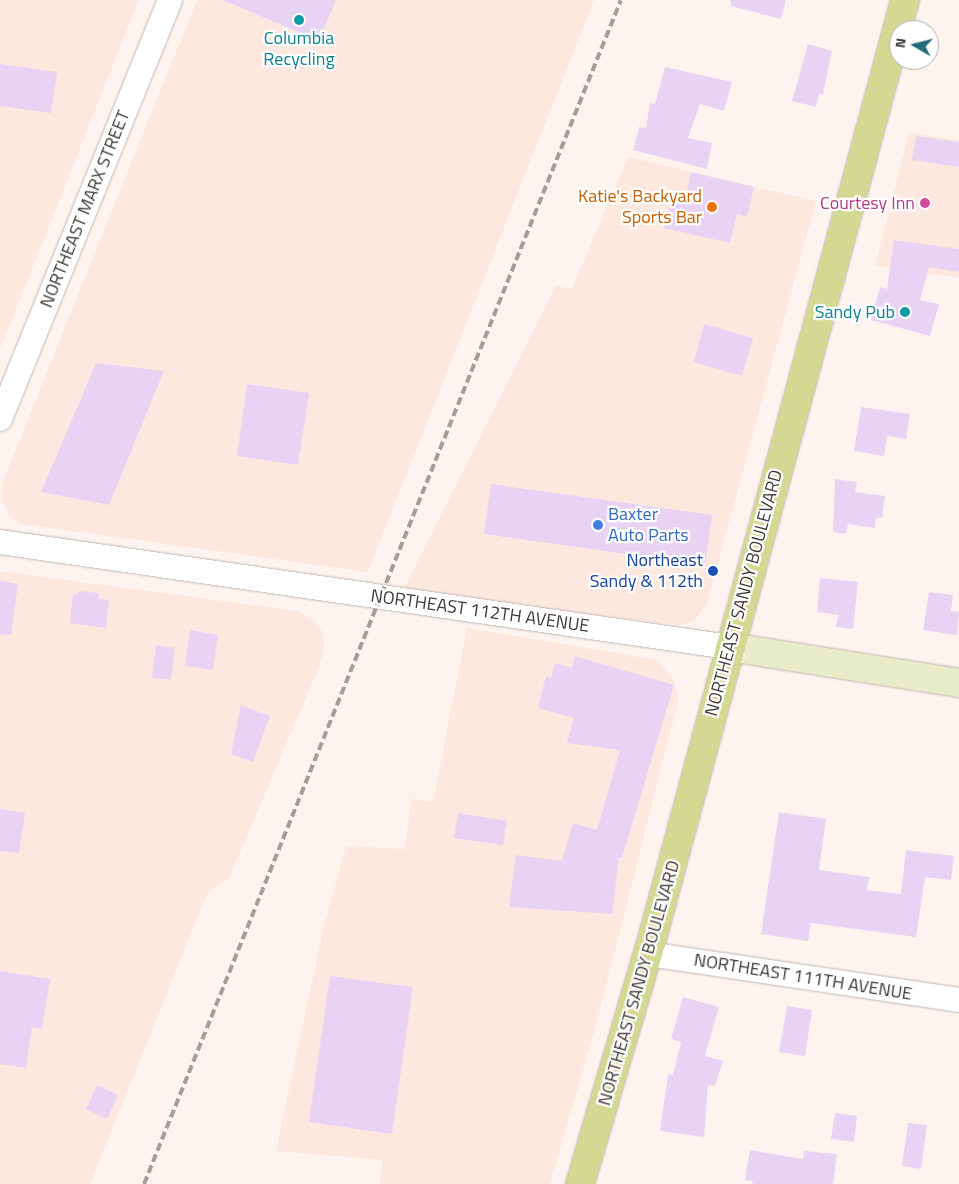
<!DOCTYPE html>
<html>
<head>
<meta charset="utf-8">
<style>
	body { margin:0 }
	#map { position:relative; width:959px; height:1184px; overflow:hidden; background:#fef3ef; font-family:"Titillium Web",sans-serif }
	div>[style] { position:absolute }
	.built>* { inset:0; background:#fde8df }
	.building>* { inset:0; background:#e9d3f4 }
	.roads { filter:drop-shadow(0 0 1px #c3b7b1) drop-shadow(0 0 1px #c3b7b1) }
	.street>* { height:24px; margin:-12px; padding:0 12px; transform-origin:12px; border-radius:12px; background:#fff }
	.secondary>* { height:28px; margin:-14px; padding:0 14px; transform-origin:14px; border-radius:14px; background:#e9ecc9 }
	.primary>* { height:28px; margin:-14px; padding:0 14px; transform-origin:14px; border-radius:14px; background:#d3d892 }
	.rail>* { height:4px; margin-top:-2px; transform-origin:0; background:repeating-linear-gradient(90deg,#a59d9a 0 8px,transparent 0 12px) }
	.dots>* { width:14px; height:14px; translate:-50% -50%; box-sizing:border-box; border:2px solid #fff; border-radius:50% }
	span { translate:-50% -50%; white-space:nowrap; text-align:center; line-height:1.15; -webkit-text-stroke:4.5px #fff; paint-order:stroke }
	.culture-label { font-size:18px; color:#0d838f }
	.right { translate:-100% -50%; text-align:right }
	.food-label { font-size:18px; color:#c56008 }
	.hotel-label { font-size:18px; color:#b23c85 }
	.street-label { font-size:18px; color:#3e3937 }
	.shop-label { font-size:18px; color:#366cbe }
	.left { translate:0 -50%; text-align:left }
	.transit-label { font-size:18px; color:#164399 }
	.north { position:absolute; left:889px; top:20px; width:50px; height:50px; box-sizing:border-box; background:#fff; border:1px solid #b2b0af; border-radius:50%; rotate:278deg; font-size:14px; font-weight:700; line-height:20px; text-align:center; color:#3e3937 }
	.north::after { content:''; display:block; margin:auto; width:18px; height:22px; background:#266b7b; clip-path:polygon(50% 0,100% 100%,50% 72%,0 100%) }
</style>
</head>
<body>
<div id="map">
	<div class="built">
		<div style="clip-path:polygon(0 0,139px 0,0 349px)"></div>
		<div style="clip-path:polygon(197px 0,594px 0,368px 572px,22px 524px,10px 516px,2px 502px,3px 481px)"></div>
		<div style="clip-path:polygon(909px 133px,959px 140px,959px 278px,875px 266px)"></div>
		<div style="clip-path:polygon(628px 157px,816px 201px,707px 604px,694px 621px,678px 625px,403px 591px,556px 286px,572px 289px)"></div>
		<div style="clip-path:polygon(0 571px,297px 611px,313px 619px,321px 629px,325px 644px,319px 667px,229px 878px,207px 894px,90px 1184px,0 1184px)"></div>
		<div style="clip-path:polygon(467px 628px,657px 660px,674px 681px,679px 698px,597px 1022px,550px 1184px,379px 1184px,383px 1160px,276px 1151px,323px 930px,346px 846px,405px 849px,411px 799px,433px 802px)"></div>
	</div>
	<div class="building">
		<div style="clip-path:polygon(223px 0,336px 0,319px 41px)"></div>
		<div style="clip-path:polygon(731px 0,786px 0,781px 19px,731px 6px)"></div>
		<div style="clip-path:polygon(808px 44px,832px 51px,823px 95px,819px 94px,816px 107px,792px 101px)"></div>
		<div style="clip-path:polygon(0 64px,57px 72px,51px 113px,0 106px)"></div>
		<div style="clip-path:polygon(665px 67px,732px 82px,724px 111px,700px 104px,688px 138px,712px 143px,707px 169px,633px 150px,639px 127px,646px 128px,650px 103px,655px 104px)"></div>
		<div style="clip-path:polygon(916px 136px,959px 142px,959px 167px,912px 160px)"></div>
		<div style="clip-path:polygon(691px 172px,754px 187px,747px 217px,737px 214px,730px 243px,664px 228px,672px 196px,685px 199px)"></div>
		<div style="clip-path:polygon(894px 240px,959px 249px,959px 272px,929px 267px,920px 300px,939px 304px,930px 336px,871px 320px,880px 287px,887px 289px)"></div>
		<div style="clip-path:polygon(704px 324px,753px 338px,742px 376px,694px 362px)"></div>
		<div style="clip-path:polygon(96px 363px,164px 371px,109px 505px,41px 492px)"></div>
		<div style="clip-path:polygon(247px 384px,309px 393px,298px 465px,237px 456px)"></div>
		<div style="clip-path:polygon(861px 407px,910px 414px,906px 439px,887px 436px,884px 456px,854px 451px)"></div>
		<div style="clip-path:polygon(835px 479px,857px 482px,855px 492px,885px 496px,882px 518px,876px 518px,875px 528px,848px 524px,846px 534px,833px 532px)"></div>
		<div style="clip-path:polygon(491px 484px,712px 515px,705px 565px,484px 534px)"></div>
		<div style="clip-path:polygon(820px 578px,858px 582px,853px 629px,836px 627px,838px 615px,817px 612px)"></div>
		<div style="clip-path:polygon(0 581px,18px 584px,11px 635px,0 634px)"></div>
		<div style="clip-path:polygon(79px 591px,99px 593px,98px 599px,109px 600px,106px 628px,70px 623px,73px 594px,78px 595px)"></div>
		<div style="clip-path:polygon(929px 592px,953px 595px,951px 611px,959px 612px,957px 635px,923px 630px)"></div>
		<div style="clip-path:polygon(190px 630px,218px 635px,213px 670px,185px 666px)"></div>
		<div style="clip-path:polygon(156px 645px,175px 648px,171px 680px,152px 678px)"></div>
		<div style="clip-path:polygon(575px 656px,674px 685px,622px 858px,619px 857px,612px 914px,509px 907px,516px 855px,562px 861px,573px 823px,597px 830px,620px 750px,567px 743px,574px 718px,538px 708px,546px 676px,551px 678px,555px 663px,572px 668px)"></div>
		<div style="clip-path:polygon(241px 705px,270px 716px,253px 762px,231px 754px)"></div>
		<div style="clip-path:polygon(0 809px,25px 813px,19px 853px,0 851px)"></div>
		<div style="clip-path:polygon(779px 812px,826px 819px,819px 870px,869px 877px,867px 890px,901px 894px,906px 850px,954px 856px,951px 880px,925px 877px,916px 937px,811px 923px,808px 941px,761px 934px)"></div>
		<div style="clip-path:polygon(458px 813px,507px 821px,503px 845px,454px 838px)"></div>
		<div style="clip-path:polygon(0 971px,50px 979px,42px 1029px,32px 1027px,26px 1068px,0 1064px)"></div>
		<div style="clip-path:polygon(330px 976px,413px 987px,392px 1134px,309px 1122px)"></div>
		<div style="clip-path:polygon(683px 997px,719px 1007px,705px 1056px,723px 1061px,715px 1086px,708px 1085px,704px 1137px,660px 1131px,668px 1074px,673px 1075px,681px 1042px,671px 1039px)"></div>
		<div style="clip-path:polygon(787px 1006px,812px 1010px,805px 1056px,779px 1052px)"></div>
		<div style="clip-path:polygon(97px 1085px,118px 1095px,107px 1119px,86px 1109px)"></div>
		<div style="clip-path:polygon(835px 1113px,857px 1116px,854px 1142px,831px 1139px)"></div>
		<div style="clip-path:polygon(908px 1123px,927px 1125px,921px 1169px,902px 1166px)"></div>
		<div style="clip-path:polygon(750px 1150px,803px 1159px,804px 1151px,837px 1154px,833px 1184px,752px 1184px,753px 1181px,745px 1180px)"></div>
	</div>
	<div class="roads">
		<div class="street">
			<div style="left:0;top:419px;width:452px;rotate:-67.9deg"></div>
			<div style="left:0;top:542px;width:738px;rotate:8.19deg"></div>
			<div style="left:648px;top:954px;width:314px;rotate:8.4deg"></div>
		</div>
		<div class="secondary">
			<div style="left:730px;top:647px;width:232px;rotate:8.9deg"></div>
		</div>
		<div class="primary">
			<div style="left:580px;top:1184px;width:251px;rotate:-73.6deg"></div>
			<div style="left:651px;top:943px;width:977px;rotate:-74.92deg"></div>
		</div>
	</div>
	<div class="rail">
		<div style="left:144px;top:1184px;width:1276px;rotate:-68.06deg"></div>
	</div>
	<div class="dots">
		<div style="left:299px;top:20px;background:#0f9aa8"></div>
		<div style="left:925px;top:203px;background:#d1479c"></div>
		<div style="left:712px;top:207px;background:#e8710a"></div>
		<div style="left:905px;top:312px;background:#0f9aa8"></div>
		<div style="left:598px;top:525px;background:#3f7fe0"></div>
		<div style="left:713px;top:571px;background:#1a4fb4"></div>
	</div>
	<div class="culture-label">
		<span style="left:299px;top:49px">Columbia<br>Recycling</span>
		<span class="right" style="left:895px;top:312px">Sandy Pub</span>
	</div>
	<div class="food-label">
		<span class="right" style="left:702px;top:207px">Katie's Backyard<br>Sports Bar</span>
	</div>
	<div class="hotel-label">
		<span class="right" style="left:915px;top:203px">Courtesy Inn</span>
	</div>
	<div class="street-label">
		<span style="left:85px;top:209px;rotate:-68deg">NORTHEAST MARX STREET</span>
		<span style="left:744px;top:593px;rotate:-75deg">NORTHEAST SANDY BOULEVARD</span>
		<span style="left:480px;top:611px;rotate:8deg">NORTHEAST 112TH AVENUE</span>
		<span style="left:803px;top:977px;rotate:9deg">NORTHEAST 111TH AVENUE</span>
		<span style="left:639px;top:983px;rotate:-74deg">NORTHEAST SANDY BOULEVARD</span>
	</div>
	<div class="shop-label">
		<span class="left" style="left:608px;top:525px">Baxter<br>Auto Parts</span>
	</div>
	<div class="transit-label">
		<span class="right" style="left:703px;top:571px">Northeast<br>Sandy &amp; 112th</span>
	</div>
	<div class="north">N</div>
</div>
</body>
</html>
